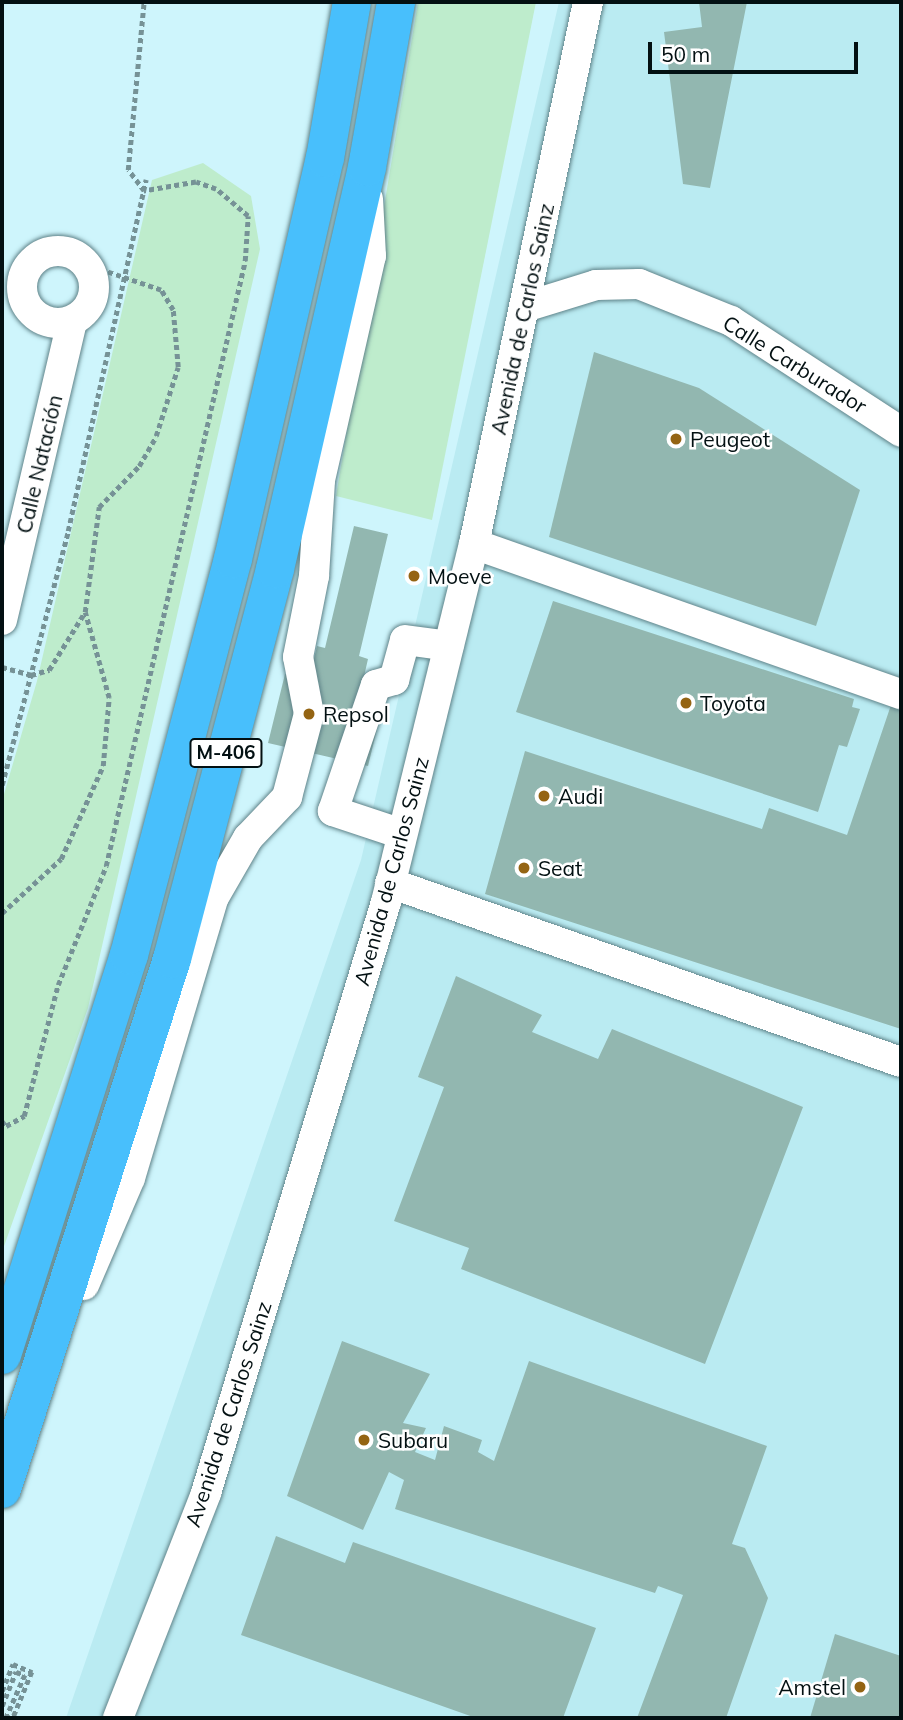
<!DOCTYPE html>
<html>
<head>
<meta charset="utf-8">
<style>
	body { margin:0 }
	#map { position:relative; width:903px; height:1720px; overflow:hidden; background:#cef5fc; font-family:Mulish,sans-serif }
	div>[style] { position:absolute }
	.built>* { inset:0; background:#baebf2 }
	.green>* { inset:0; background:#beeccc }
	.building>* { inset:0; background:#92b7b0 }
	.path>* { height:4.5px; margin-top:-2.25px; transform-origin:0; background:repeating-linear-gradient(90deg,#769296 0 5px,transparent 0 8.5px) }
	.roads { filter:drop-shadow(0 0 2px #5f8389) drop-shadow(0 0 2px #5f8389) }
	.minor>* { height:30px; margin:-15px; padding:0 15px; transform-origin:15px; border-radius:15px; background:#fff }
	.minor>.ring { margin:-15px; padding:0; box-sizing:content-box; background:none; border:30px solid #fff; border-radius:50% }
	.highway>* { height:38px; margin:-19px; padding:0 19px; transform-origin:19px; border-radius:19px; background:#48bffc }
	.dots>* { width:19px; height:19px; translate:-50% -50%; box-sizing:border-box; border:4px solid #fff; border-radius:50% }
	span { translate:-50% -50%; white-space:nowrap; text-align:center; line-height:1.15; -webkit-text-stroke:5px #fff; paint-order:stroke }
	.shield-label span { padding:2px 5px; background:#fff; border:2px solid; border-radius:5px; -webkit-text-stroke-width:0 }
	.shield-label { font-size:19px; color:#031012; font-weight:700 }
	.street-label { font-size:21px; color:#031012 }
	.poi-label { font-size:21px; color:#031012 }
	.left { translate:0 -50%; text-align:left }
	.right { translate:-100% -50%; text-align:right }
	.frame { position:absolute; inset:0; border:4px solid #031012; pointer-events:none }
	.scale { position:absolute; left:648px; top:42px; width:210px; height:32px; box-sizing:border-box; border:4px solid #031012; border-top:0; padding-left:9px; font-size:21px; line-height:24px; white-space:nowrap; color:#031012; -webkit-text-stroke:5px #fff; paint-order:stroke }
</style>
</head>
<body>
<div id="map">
	<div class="built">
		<div style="clip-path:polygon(559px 2px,901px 2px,901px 1718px,66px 1718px,361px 860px)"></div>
	</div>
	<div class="green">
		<div style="clip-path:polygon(418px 2px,536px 2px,432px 520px,336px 496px)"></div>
		<div style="clip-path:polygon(203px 163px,251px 196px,260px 249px,88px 1008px,2px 1252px,2px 801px,37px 681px,152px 180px)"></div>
	</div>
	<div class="building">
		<div style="clip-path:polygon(699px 2px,747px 2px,710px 188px,683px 184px,664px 32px,702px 27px)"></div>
		<div style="clip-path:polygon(594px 352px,699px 388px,860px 490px,816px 626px,549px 537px)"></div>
		<div style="clip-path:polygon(354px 526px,388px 534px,359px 656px,368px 659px,360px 694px,384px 700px,368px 766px,268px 743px,285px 674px,309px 680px,317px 646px,325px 648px)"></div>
		<div style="clip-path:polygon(553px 601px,854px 699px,852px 707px,860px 709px,847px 747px,839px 745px,818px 812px,516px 712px)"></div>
		<div style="clip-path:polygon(891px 705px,901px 708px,901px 1029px,485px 894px,525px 751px,762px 829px,769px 808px,847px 835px)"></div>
		<div style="clip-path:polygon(456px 976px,542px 1015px,532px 1032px,598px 1059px,612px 1029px,803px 1107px,705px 1364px,461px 1269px,469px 1248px,394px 1221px,444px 1087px,418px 1077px)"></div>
		<div style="clip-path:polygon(342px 1341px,430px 1374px,403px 1423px,426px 1428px,415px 1452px,435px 1460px,444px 1426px,482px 1440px,478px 1452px,494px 1461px,529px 1361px,767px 1446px,732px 1544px,745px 1548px,768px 1598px,726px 1718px,637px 1718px,683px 1595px,658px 1586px,655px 1593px,395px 1509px,404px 1480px,389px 1472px,363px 1530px,287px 1496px)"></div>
		<div style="clip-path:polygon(276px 1536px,345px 1563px,353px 1542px,596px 1628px,563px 1718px,476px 1718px,241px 1635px)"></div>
		<div style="clip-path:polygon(835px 1634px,901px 1656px,901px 1718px,810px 1718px)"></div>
	</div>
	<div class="path">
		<div style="left:2px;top:667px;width:30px;rotate:15deg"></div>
		<div style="left:31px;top:675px;width:19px;rotate:-16deg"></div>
		<div style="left:49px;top:670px;width:68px;rotate:-58.2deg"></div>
		<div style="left:2px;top:785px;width:262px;rotate:-75.4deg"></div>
		<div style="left:68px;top:531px;width:360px;rotate:-77.5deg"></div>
		<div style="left:2px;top:913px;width:80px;rotate:-42.5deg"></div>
		<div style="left:61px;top:859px;width:102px;rotate:-65.7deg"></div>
		<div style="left:103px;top:766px;width:68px;rotate:-85deg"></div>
		<div style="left:109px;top:698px;width:89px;rotate:-105.6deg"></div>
		<div style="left:85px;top:612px;width:106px;rotate:-82.4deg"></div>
		<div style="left:99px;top:507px;width:57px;rotate:-45.7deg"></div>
		<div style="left:139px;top:466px;width:34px;rotate:-60deg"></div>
		<div style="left:156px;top:436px;width:72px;rotate:-72.3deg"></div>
		<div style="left:178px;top:367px;width:57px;rotate:-95deg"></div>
		<div style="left:173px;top:310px;width:23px;rotate:-121deg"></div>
		<div style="left:161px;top:290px;width:78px;rotate:-161.3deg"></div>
		<div style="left:2px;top:1121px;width:6px;rotate:51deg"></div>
		<div style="left:6px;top:1126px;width:21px;rotate:-29deg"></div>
		<div style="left:24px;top:1116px;width:135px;rotate:-75.5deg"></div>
		<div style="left:58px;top:985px;width:128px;rotate:-68deg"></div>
		<div style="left:106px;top:866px;width:621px;rotate:-77.06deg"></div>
		<div style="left:245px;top:261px;width:45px;rotate:-86.2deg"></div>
		<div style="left:248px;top:216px;width:42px;rotate:-139.8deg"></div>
		<div style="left:216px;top:189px;width:21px;rotate:-161deg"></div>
		<div style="left:196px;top:182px;width:53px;rotate:170.2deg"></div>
		<div style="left:144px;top:191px;width:26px;rotate:-127deg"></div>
		<div style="left:128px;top:170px;width:169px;rotate:-84.6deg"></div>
		<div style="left:2px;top:1691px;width:29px;rotate:-68deg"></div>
		<div style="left:13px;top:1664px;width:21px;rotate:23deg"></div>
		<div style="left:32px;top:1672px;width:50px;rotate:112.4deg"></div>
		<div style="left:2px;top:1706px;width:37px;rotate:-68deg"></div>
		<div style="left:16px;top:1672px;width:9px;rotate:18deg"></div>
		<div style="left:25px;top:1675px;width:47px;rotate:113.8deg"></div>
	</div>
	<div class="roads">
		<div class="minor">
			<div class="ring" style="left:22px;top:251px;width:42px;height:42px"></div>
			<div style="left:525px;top:307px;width:74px;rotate:-17.2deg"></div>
			<div style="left:596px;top:285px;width:43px;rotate:-1.3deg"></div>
			<div style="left:639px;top:284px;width:99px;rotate:21.9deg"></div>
			<div style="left:731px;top:321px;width:203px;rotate:33.1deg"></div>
			<div style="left:474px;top:544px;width:453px;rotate:19.4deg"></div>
			<div style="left:2px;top:620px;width:306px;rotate:-76.8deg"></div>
			<div style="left:402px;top:834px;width:73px;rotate:-161.6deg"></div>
			<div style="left:333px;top:811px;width:133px;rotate:-71.2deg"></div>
			<div style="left:376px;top:685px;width:19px;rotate:-16deg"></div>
			<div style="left:394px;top:680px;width:41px;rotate:-74.6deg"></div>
			<div style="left:405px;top:640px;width:44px;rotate:7.8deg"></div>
			<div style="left:390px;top:883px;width:541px;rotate:19.31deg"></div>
			<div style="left:84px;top:1285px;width:116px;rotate:-66.7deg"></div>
			<div style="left:130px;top:1178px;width:293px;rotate:-73.4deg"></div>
			<div style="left:214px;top:897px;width:68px;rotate:-60deg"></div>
			<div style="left:248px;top:838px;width:57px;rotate:-46.4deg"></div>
			<div style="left:287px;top:797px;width:86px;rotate:-75.2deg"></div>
			<div style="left:309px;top:714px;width:58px;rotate:-100.9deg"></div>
			<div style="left:298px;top:657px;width:83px;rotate:-78.8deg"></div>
			<div style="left:314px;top:576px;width:96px;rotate:-86.4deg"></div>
			<div style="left:320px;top:480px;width:230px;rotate:-77.2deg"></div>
			<div style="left:371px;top:256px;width:57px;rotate:-93deg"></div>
			<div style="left:118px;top:1718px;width:242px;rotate:-68.6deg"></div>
			<div style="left:206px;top:1493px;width:618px;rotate:-73.06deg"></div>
			<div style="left:386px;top:902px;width:369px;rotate:-76.2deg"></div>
			<div style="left:474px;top:544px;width:554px;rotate:-78.12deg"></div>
		</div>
		<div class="highway">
			<div style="left:2px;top:1355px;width:420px;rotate:-72.4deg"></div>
			<div style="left:129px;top:955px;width:409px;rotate:-75.3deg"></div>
			<div style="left:233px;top:559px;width:411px;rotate:-77.1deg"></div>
			<div style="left:325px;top:158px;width:158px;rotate:-80.2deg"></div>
			<div style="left:2px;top:1489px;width:557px;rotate:-72.22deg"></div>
			<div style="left:172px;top:959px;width:403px;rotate:-75.2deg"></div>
			<div style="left:275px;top:569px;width:412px;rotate:-77.1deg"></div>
			<div style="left:367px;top:167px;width:168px;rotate:-80deg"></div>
		</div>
	</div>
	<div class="dots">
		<div style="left:676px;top:439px;background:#946413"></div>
		<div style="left:414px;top:576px;background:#946413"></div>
		<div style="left:686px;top:703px;background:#946413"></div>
		<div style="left:309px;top:714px;background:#946413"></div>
		<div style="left:544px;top:796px;background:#946413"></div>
		<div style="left:524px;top:868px;background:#946413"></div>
		<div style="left:364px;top:1440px;background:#946413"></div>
		<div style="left:860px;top:1687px;background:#946413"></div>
	</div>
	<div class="shield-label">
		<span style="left:226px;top:753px">M-406</span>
	</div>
	<div class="street-label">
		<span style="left:522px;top:319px;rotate:-78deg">Avenida de Carlos Sainz</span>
		<span style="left:795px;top:364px;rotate:32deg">Calle Carburador</span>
		<span style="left:39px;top:464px;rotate:-77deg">Calle Natación</span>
		<span style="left:391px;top:871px;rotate:-75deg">Avenida de Carlos Sainz</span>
		<span style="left:228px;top:1414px;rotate:-72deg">Avenida de Carlos Sainz</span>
	</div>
	<div class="poi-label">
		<span class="left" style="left:690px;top:439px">Peugeot</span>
		<span class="left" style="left:428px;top:576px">Moeve</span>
		<span class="left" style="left:700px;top:703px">Toyota</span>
		<span class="left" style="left:323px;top:714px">Repsol</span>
		<span class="left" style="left:558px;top:796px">Audi</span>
		<span class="left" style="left:538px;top:868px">Seat</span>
		<span class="left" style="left:378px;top:1440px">Subaru</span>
		<span class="right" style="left:846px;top:1687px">Amstel</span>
	</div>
	<div class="frame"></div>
	<div class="scale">50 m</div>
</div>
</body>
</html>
